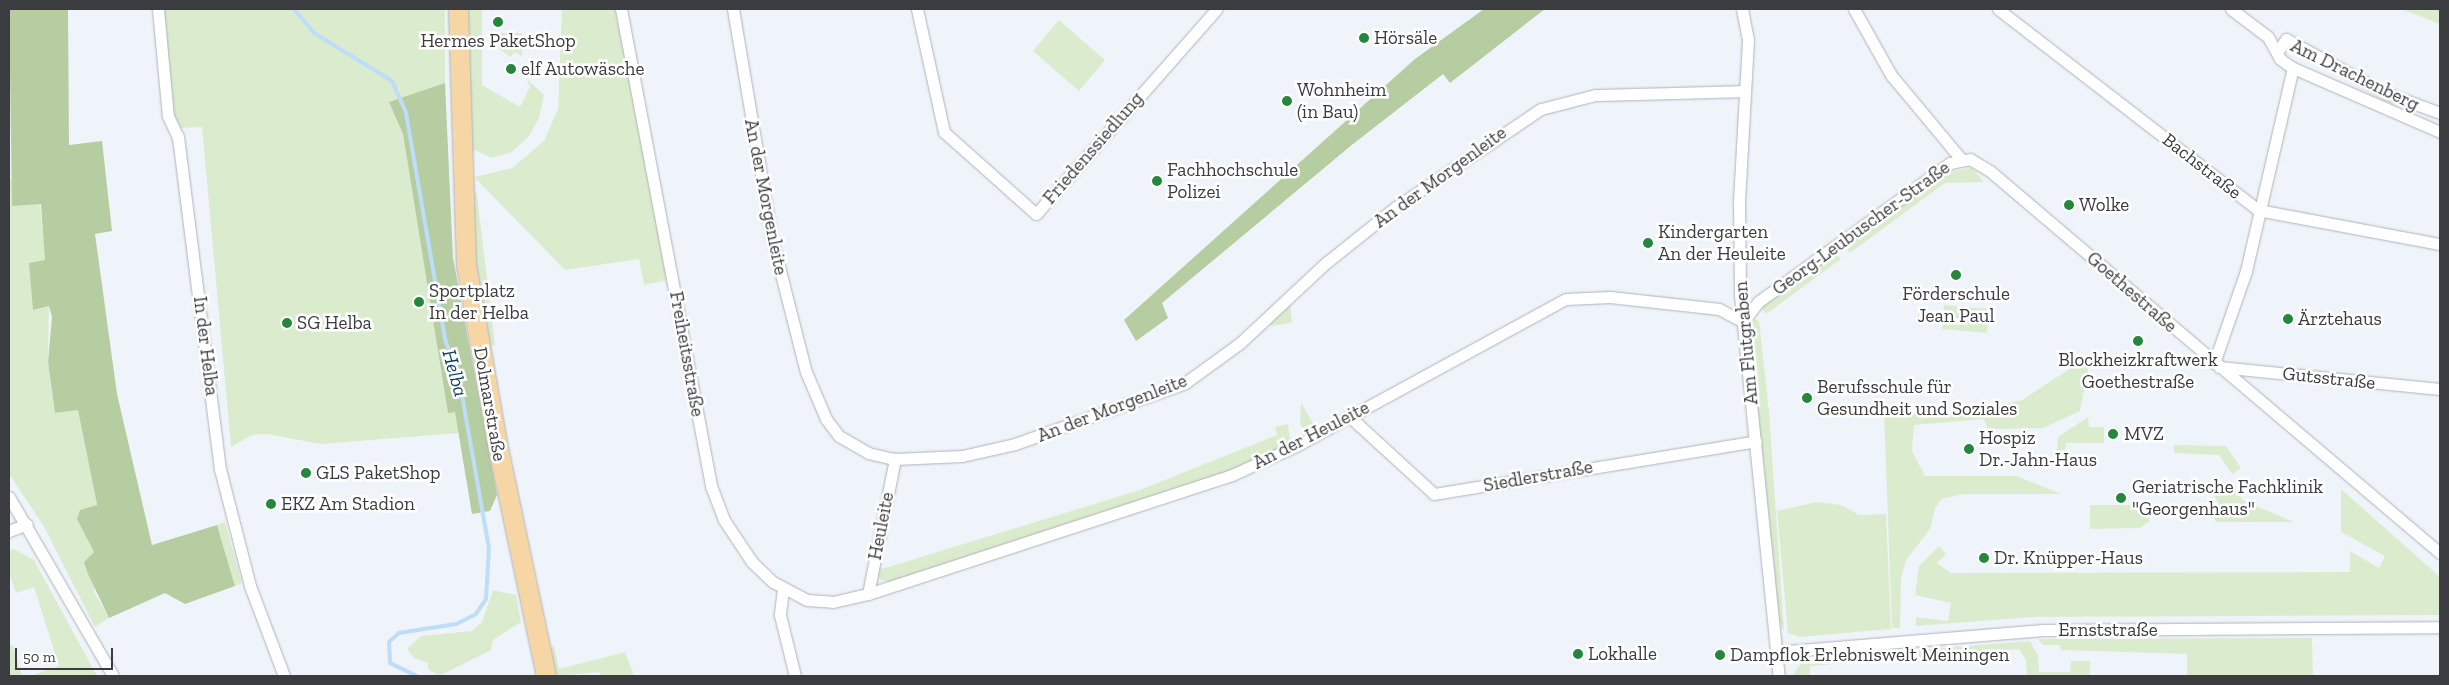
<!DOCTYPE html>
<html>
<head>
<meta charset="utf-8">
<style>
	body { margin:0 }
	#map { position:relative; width:2449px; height:685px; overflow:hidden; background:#eff4fa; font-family:"Zilla Slab",serif }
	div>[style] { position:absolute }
	.green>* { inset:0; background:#dbecce }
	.forest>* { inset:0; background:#b6cda2 }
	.stream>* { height:4px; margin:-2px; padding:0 2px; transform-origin:2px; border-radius:2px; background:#bdddf8 }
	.roads { filter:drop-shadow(0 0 1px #afb3b9) drop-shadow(0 0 1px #afb3b9) }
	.street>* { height:11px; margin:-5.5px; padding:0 5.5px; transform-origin:5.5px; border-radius:5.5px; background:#fff }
	.primary>* { height:19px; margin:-9.5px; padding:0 9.5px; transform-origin:9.5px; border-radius:9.5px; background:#f7d6a6 }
	.dots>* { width:14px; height:14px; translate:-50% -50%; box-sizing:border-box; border:2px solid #fff; border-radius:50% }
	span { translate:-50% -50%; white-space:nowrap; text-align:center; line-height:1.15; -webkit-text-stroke:5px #fff; paint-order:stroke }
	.poi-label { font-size:19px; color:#3b3c3f }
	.left { translate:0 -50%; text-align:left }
	.street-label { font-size:19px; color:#3b3c3f }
	.water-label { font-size:20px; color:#103d5d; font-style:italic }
	.frame { position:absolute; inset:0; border:10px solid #3b3c3f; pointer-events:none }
	.scale { position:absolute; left:15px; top:648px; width:98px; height:22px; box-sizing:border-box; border:2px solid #3b3c3f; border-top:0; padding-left:6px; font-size:15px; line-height:18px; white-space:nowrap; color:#3b3c3f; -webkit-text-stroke:4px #fff; paint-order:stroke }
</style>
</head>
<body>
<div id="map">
	<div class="green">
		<div style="clip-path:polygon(162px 9px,445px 9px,445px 83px,390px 103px,403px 134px,448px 412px,455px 411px,459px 433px,321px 444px,267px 434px,252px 435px,231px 447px,202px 127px,181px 128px,174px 116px)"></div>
		<div style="clip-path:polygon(467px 9px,482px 9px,482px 85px,520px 107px,530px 87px,526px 78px,544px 95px,539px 118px,529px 136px,512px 152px,492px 158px,470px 148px)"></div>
		<div style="clip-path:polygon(562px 9px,615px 9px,668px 280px,644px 285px,639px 259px,565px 270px,474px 177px,512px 168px,544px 141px,558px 109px)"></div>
		<div style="clip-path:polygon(2401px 9px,2440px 9px,2440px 24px)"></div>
		<div style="clip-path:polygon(490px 10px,493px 33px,522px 33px,522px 56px,514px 52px,511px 57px,494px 46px)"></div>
		<div style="clip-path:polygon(1059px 20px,1105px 60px,1079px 91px,1033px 51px)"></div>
		<div style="clip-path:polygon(1972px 168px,1984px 182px,1945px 183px,1850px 253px,1845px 246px,1948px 172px)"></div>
		<div style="clip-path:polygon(9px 178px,40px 204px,46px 260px,33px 310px,49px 306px,48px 362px,55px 413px,78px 409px,97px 506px,80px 510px,94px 553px,94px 592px,109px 618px,95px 627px,43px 525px,9px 474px)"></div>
		<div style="clip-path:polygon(467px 192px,476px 192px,477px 196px,495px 345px,485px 346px)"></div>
		<div style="clip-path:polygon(1836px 253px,1841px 259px,1766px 314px,1761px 307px)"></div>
		<div style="clip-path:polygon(1290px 304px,1292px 323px,1270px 326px,1269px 325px)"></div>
		<div style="clip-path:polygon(1944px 305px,1989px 309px,1987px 333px,1942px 329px)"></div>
		<div style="clip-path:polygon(1751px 318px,1759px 321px,1769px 412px,1784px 631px,1777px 619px,1748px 334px)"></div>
		<div style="clip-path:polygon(2077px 364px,2089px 365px,2080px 411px,2043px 428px,1988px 429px,1984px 419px,1914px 425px,1912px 451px,1925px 476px,2017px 476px,2061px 494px,1963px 494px,1942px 499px,1935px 508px,1930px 529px,1906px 560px,1901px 578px,1900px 628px,1892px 628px,1884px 413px,1961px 415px,2022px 400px)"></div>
		<div style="clip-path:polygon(1301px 403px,1316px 428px,1308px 434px,1300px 425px)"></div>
		<div style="clip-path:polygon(2088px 417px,2089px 427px,2104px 427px,2104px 443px,2066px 443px,2065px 453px,2057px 450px,2058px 437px)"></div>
		<div style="clip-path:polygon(1288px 424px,1290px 439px,1284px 448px,1214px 477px,890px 582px,881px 580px,876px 573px,876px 565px,882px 569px,1140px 490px,1277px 435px,1275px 427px)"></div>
		<div style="clip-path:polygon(2174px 445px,2226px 446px,2241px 468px,2232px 474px,2219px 455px,2174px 453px)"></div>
		<div style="clip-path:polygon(2230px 484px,2244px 501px,2294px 522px,2216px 522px,2209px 511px,2219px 504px,2213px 495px)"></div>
		<div style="clip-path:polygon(2341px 489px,2440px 577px,2440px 615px,2033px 617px,1916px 626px,1916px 617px,1948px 621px,1951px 603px,1915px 595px,1919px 566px,1939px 546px,1946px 554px,1937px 563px,1951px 573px,2350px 572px,2350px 551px,2379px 568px,2385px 556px,2341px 532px)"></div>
		<div style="clip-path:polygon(1817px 502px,1841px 505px,1859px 515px,1886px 514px,1891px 629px,1800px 637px,1788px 633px,1777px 511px)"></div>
		<div style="clip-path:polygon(2090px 505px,2144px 505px,2150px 521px,2140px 528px,2090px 529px)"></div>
		<div style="clip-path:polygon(225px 522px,242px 583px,235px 586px,217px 525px)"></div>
		<div style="clip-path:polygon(14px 549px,34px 560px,97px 676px,30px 676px,59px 666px,34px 587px,16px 593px,9px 573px,9px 551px)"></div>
		<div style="clip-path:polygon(493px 590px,516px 595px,521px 622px,493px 640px,491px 650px,439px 676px,428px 669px,428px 663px,414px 658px,407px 649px,421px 636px,472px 631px,482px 622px)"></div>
		<div style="clip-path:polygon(2312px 638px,2313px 676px,2187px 676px,2187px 654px,2061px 650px,2060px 645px,2043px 645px,2038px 639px)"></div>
		<div style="clip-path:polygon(2030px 641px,2038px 656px,2039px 672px,2070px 672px,2071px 661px,2090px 661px,2090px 676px,2027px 676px,2026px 660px,2019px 649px,1810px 666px,1810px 676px,1792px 676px,1804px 659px)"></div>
		<div style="clip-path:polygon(13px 645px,22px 676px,9px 676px,9px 646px)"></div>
		<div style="clip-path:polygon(554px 646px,559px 669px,625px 652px,634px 676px,601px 676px,599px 672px,556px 676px,548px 648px)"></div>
	</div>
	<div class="forest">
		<div style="clip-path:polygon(9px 9px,68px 9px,69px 145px,102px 141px,112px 231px,95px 234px,117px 394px,152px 545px,217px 525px,235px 586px,185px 604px,165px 593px,109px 618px,88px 574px,84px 562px,94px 552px,77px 519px,80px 510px,97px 505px,78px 410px,55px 413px,48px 362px,52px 317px,49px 306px,33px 310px,29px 263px,45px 260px,41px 204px,12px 206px)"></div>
		<div style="clip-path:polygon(1484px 9px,1545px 9px,1450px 83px,1443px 74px,1353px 144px,1162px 303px,1168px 318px,1136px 341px,1124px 320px,1415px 59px)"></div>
		<div style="clip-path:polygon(445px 83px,453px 258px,497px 495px,490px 511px,472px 514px,455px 412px,448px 413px,403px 134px,389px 102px)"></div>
	</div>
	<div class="stream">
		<div style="left:294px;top:9px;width:31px;rotate:50deg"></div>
		<div style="left:314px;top:33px;width:92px;rotate:31.6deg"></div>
		<div style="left:392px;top:81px;width:35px;rotate:66deg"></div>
		<div style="left:406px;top:113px;width:229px;rotate:80.2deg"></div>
		<div style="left:445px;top:339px;width:47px;rotate:71.6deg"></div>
		<div style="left:460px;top:384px;width:167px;rotate:80deg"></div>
		<div style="left:489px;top:548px;width:51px;rotate:93.4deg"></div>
		<div style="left:486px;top:599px;width:18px;rotate:124deg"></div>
		<div style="left:476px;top:614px;width:22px;rotate:153deg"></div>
		<div style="left:456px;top:624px;width:58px;rotate:171deg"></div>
		<div style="left:399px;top:633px;width:13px;rotate:138deg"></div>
		<div style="left:389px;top:642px;width:21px;rotate:87deg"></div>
		<div style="left:390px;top:663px;width:30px;rotate:26deg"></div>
	</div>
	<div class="roads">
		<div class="street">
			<div style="left:158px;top:9px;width:107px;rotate:84.7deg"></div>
			<div style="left:168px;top:116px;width:23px;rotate:65deg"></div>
			<div style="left:178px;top:137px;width:335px;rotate:82.8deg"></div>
			<div style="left:220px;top:469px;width:121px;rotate:75.6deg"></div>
			<div style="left:250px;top:586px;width:96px;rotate:69.3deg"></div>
			<div style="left:621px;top:9px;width:485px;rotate:79.3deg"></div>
			<div style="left:711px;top:486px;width:36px;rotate:69deg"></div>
			<div style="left:724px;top:520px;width:50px;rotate:56.3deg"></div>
			<div style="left:752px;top:562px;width:29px;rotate:44deg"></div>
			<div style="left:773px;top:582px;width:38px;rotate:28deg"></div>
			<div style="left:807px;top:600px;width:26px;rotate:4deg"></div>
			<div style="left:833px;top:602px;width:36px;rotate:-13deg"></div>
			<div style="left:868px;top:594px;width:383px;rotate:-18.1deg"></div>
			<div style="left:1232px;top:475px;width:70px;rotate:-24.4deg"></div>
			<div style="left:1296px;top:446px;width:307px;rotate:-28.6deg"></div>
			<div style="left:1566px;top:299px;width:44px;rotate:-2.6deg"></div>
			<div style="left:1610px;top:297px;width:110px;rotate:6.3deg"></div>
			<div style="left:1719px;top:309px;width:27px;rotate:28deg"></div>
			<div style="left:733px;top:9px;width:233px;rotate:80.4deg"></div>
			<div style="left:772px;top:239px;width:137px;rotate:75.7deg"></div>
			<div style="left:806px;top:372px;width:51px;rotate:66.9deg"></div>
			<div style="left:826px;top:419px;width:21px;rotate:53deg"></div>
			<div style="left:839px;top:436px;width:34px;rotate:30deg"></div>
			<div style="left:868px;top:453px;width:28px;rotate:13deg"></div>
			<div style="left:895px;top:459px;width:67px;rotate:-2.6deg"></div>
			<div style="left:962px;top:456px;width:54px;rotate:-12.8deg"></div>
			<div style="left:1015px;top:444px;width:181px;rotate:-19.7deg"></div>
			<div style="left:1185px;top:383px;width:68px;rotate:-36deg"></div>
			<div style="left:1240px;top:343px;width:119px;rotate:-43deg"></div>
			<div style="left:1327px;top:262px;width:88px;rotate:-38.6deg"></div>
			<div style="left:1396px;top:207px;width:175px;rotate:-34.1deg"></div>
			<div style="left:1541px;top:109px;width:56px;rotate:-14.5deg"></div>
			<div style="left:1595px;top:95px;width:148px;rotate:-1.5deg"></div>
			<div style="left:917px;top:9px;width:126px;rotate:77.6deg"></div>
			<div style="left:944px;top:132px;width:123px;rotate:41.7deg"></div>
			<div style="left:1036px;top:214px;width:273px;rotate:-48.6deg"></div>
			<div style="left:1742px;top:9px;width:32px;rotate:79deg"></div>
			<div style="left:1748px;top:40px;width:160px;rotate:93.2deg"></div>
			<div style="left:1739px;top:200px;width:95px;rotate:89.4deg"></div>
			<div style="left:1740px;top:295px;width:383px;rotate:84.2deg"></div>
			<div style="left:1854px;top:9px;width:76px;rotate:60.7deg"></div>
			<div style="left:1891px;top:75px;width:109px;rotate:50.2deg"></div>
			<div style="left:1998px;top:9px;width:329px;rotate:37.7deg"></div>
			<div style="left:2258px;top:210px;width:185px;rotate:10.6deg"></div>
			<div style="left:2231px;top:9px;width:46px;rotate:37.1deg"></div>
			<div style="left:2268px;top:37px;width:25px;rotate:61deg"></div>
			<div style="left:2280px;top:59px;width:16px;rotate:35deg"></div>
			<div style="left:2277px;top:52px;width:16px;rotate:-55deg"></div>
			<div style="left:2286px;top:39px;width:114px;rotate:28.4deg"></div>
			<div style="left:2386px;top:93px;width:58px;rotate:20.3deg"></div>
			<div style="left:1743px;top:322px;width:25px;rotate:-53deg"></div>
			<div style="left:1758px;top:302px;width:237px;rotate:-35.9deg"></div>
			<div style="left:1950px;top:163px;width:20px;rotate:-11deg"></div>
			<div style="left:1970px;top:159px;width:23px;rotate:31deg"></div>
			<div style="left:1990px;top:171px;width:590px;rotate:40.33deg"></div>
			<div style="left:2214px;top:363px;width:97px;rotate:-70.8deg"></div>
			<div style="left:2246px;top:271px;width:208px;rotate:-77deg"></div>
			<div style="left:2293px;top:68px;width:160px;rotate:23.5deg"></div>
			<div style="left:2219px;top:367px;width:222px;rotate:5.7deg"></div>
			<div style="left:1349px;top:416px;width:115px;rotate:42.5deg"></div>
			<div style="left:1434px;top:494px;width:326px;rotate:-9.3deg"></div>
			<div style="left:9px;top:497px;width:207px;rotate:59.8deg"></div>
			<div style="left:9px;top:531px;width:19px;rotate:-21deg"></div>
			<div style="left:783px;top:589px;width:26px;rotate:97deg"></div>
			<div style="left:780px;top:615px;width:63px;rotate:76.2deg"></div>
			<div style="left:868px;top:594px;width:138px;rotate:-78.7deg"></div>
			<div style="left:1776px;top:652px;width:268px;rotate:-4.7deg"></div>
			<div style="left:2043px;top:630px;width:397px;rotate:-0.4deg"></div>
		</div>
		<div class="primary">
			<div style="left:458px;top:9px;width:256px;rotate:88.2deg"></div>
			<div style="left:466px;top:265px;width:186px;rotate:80.1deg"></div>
			<div style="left:498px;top:448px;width:233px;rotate:78.1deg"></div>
		</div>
	</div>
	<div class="dots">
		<div style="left:498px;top:22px;background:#24873c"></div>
		<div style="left:1364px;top:38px;background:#24873c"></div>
		<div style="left:511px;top:69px;background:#24873c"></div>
		<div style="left:1287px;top:101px;background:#24873c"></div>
		<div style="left:1157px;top:181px;background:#24873c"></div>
		<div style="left:2069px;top:205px;background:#24873c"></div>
		<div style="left:1648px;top:243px;background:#24873c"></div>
		<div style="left:1956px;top:275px;background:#24873c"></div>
		<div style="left:419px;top:302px;background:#24873c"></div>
		<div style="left:2288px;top:319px;background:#24873c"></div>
		<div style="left:287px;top:323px;background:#24873c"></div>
		<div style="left:2138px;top:341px;background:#24873c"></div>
		<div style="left:1807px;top:398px;background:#24873c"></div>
		<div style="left:2113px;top:434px;background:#24873c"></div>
		<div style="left:1969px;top:449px;background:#24873c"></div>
		<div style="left:306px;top:473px;background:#24873c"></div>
		<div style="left:2121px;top:498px;background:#24873c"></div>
		<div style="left:271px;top:504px;background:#24873c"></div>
		<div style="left:1984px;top:558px;background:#24873c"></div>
		<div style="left:1578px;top:654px;background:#24873c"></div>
		<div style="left:1720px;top:655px;background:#24873c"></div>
	</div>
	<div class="poi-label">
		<span class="left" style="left:1374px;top:38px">Hörsäle</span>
		<span style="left:498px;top:41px">Hermes PaketShop</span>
		<span class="left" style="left:521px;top:69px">elf Autowäsche</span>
		<span class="left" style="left:1297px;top:101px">Wohnheim<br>(in Bau)</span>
		<span class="left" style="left:1167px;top:181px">Fachhochschule<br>Polizei</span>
		<span class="left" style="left:2079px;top:205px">Wolke</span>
		<span class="left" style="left:1658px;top:243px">Kindergarten<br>An der Heuleite</span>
		<span class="left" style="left:429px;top:302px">Sportplatz<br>In der Helba</span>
		<span style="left:1956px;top:305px">Förderschule<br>Jean Paul</span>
		<span class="left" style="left:2298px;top:319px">Ärztehaus</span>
		<span class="left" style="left:297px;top:323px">SG Helba</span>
		<span style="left:2138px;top:371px">Blockheizkraftwerk<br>Goethestraße</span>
		<span class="left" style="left:1817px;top:398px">Berufsschule für<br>Gesundheit und Soziales</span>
		<span class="left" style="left:2124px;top:434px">MVZ</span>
		<span class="left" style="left:1979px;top:449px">Hospiz<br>Dr.-Jahn-Haus</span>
		<span class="left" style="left:316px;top:473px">GLS PaketShop</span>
		<span class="left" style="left:2132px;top:498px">Geriatrische Fachklinik<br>"Georgenhaus"</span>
		<span class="left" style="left:281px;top:504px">EKZ Am Stadion</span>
		<span class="left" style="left:1994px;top:558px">Dr. Knüpper-Haus</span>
		<span class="left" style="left:1588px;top:654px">Lokhalle</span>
		<span class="left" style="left:1730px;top:655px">Dampflok Erlebniswelt Meiningen</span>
	</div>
	<div class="street-label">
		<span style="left:2355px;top:75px;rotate:26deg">Am Drachenberg</span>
		<span style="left:1093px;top:148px;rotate:-49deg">Friedenssiedlung</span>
		<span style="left:2202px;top:166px;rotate:38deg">Bachstraße</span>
		<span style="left:1440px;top:177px;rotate:-36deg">An der Morgenleite</span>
		<span style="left:766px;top:197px;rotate:79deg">An der Morgenleite</span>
		<span style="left:1861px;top:228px;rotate:-36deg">Georg-Leubuscher-Straße</span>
		<span style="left:2132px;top:292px;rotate:41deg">Goethestraße</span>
		<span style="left:1746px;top:343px;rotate:-95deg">Am Flutgraben</span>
		<span style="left:206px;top:346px;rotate:83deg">In der Helba</span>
		<span style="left:687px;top:354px;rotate:80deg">Freiheitsstraße</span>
		<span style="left:2329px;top:378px;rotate:6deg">Gutsstraße</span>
		<span style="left:490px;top:404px;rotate:80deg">Dolmarstraße</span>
		<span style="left:1112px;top:408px;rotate:-21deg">An der Morgenleite</span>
		<span style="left:1311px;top:435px;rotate:-27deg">An der Heuleite</span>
		<span style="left:1538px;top:476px;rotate:-10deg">Siedlerstraße</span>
		<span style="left:881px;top:526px;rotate:-79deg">Heuleite</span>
		<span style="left:2108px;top:630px">Ernststraße</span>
	</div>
	<div class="water-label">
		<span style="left:455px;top:373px;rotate:74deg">Helba</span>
	</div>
	<div class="frame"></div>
	<div class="scale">50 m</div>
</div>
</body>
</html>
